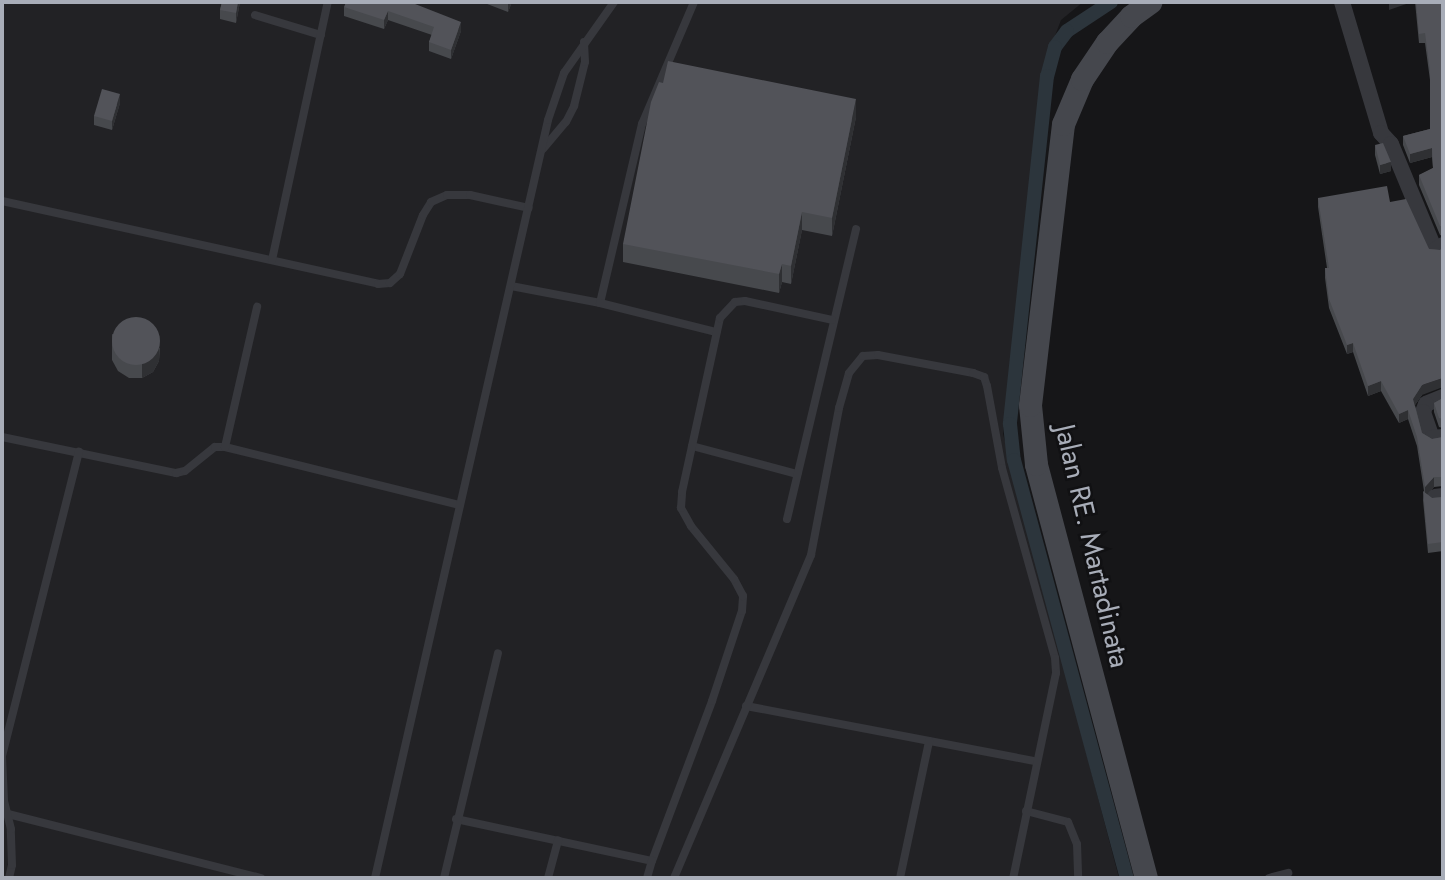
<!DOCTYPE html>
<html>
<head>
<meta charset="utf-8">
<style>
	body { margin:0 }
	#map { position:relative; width:1445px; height:880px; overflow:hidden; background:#161618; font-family:Jost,sans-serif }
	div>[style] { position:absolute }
	.built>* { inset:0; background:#222225 }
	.canal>* { height:14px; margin:-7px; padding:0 7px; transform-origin:7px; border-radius:7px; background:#2c353c }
	.lane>* { height:8px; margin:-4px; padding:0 4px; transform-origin:4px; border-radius:4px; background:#37383d }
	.street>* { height:16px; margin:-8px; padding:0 8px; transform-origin:8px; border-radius:8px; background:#37383d }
	.secondary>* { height:23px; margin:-11.5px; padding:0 11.5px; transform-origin:11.5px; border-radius:11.5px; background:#45474d }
	.wall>* { inset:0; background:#47494d }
	.shaded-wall>* { inset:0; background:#2f3033 }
	.building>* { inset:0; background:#525359 }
	.round { border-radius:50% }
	span { translate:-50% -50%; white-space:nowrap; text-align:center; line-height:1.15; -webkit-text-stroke:5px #111113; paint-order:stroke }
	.street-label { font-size:28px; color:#a8adb8 }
	.frame { position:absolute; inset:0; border:4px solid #a8adb8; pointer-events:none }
</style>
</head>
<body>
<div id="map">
	<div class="built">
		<div style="clip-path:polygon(2px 2px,1083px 2px,1061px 20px,1048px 54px,1003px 434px,1119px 878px,2px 878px)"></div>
	</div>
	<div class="canal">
		<div style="left:1111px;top:2px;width:53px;rotate:146.6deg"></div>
		<div style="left:1067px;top:31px;width:20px;rotate:127deg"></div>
		<div style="left:1055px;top:47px;width:30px;rotate:105deg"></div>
		<div style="left:1047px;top:76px;width:350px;rotate:96.1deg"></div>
		<div style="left:1010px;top:424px;width:36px;rotate:84deg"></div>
		<div style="left:1014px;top:460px;width:433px;rotate:74.9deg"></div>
	</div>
	<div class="lane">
		<div style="left:255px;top:15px;width:69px;rotate:16.9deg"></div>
		<div style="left:543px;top:149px;width:35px;rotate:-50deg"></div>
		<div style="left:566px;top:122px;width:18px;rotate:-63deg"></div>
		<div style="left:574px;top:106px;width:45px;rotate:-76deg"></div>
		<div style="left:585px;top:62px;width:20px;rotate:-93deg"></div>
		<div style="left:2px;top:201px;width:385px;rotate:12.4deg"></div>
		<div style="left:378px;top:284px;width:12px;rotate:-5deg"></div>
		<div style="left:390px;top:283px;width:13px;rotate:-42deg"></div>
		<div style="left:400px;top:274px;width:63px;rotate:-68.7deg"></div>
		<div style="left:423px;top:215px;width:15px;rotate:-58deg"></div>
		<div style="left:431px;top:202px;width:17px;rotate:-24deg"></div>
		<div style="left:447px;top:195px;width:23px"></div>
		<div style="left:470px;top:195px;width:60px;rotate:12.4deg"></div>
		<div style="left:272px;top:260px;width:264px;rotate:-77.8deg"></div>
		<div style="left:511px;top:286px;width:91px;rotate:10.8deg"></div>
		<div style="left:600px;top:303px;width:184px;rotate:-76.8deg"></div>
		<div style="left:642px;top:124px;width:133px;rotate:-66.9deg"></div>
		<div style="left:600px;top:303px;width:120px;rotate:14deg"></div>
		<div style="left:2px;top:437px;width:178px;rotate:11.7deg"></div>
		<div style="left:176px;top:473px;width:9px;rotate:-13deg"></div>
		<div style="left:185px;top:471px;width:38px;rotate:-39deg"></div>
		<div style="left:215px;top:447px;width:10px"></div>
		<div style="left:225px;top:447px;width:242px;rotate:13.9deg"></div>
		<div style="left:692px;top:446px;width:109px;rotate:14.9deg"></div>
		<div style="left:225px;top:447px;width:144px;rotate:-77.1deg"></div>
		<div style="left:787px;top:519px;width:298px;rotate:-76.6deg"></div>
		<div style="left:746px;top:706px;width:294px;rotate:10.8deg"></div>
		<div style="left:1026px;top:811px;width:43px;rotate:14.7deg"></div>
		<div style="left:1068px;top:822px;width:24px;rotate:68deg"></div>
		<div style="left:1077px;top:844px;width:34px;rotate:88deg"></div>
		<div style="left:8px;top:814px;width:261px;rotate:14.2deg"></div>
		<div style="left:456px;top:819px;width:200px;rotate:12.1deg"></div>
		<div style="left:652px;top:861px;width:171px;rotate:-69.4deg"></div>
		<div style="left:712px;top:701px;width:95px;rotate:-71.6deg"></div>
		<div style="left:742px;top:611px;width:15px;rotate:-86deg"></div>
		<div style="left:743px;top:596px;width:19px;rotate:-118deg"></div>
		<div style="left:734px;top:579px;width:68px;rotate:-129.1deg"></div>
		<div style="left:691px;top:526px;width:21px;rotate:-119deg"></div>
		<div style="left:681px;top:508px;width:16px;rotate:-86deg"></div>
		<div style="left:682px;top:492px;width:178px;rotate:-77.7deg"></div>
		<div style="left:720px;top:318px;width:22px;rotate:-47deg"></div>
		<div style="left:735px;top:302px;width:10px;rotate:-6deg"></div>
		<div style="left:745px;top:301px;width:89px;rotate:12.3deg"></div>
		<div style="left:9px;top:878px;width:13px;rotate:-77deg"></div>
		<div style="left:12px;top:865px;width:36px;rotate:-92deg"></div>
		<div style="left:11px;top:829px;width:30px;rotate:-104deg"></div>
		<div style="left:4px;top:800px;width:44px;rotate:-92.6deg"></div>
		<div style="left:2px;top:756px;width:314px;rotate:-75.8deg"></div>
		<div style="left:375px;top:878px;width:777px;rotate:-77.14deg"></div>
		<div style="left:548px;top:120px;width:50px;rotate:-71.2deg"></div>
		<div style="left:564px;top:73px;width:87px;rotate:-54.8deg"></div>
		<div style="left:444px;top:878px;width:231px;rotate:-76.5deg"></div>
		<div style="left:548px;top:878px;width:39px;rotate:-75deg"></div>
		<div style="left:647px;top:878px;width:18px;rotate:-74deg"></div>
		<div style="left:674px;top:878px;width:351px;rotate:-67deg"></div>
		<div style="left:811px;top:555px;width:150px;rotate:-79.2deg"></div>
		<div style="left:839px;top:408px;width:36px;rotate:-74deg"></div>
		<div style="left:849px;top:373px;width:22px;rotate:-51deg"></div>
		<div style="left:863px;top:356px;width:15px;rotate:-4deg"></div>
		<div style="left:878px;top:355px;width:97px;rotate:10.7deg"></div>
		<div style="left:973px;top:373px;width:12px;rotate:20deg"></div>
		<div style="left:984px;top:377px;width:9px;rotate:72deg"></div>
		<div style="left:987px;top:386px;width:83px;rotate:79.6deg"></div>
		<div style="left:1002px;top:468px;width:197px;rotate:74.4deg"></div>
		<div style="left:1055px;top:658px;width:15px;rotate:86deg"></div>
		<div style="left:1056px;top:673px;width:209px;rotate:101.8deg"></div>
		<div style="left:900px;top:878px;width:140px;rotate:-78deg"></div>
		<div style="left:1269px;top:878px;width:20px;rotate:-15deg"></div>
	</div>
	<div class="street">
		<div style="left:1342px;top:2px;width:137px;rotate:73.4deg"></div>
		<div style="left:1381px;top:133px;width:15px;rotate:48deg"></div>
		<div style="left:1391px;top:144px;width:115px;rotate:67.5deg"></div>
		<div style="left:1435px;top:250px;width:9px;rotate:-32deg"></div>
		<div style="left:1443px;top:397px;width:18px;rotate:158deg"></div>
		<div style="left:1426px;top:404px;width:9px;rotate:111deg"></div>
		<div style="left:1423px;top:412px;width:28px;rotate:71deg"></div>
		<div style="left:1432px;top:438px;width:11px;rotate:-5deg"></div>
		<div style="left:1435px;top:497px;width:8px;rotate:-7deg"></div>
	</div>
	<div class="secondary">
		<div style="left:1146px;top:878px;width:428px;rotate:-104.9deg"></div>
		<div style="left:1036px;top:464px;width:59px;rotate:-95.8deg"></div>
		<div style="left:1030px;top:405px;width:283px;rotate:-83.3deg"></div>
		<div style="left:1063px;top:124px;width:49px;rotate:-67.1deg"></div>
		<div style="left:1082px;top:79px;width:45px;rotate:-56deg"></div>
		<div style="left:1107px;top:42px;width:35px;rotate:-47deg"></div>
		<div style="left:1131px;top:16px;width:24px;rotate:-36deg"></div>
	</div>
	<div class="wall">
		<div style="clip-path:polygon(222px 2px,240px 2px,236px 23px,220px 19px,220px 10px)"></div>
		<div style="clip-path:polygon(410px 2px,461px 31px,451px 59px,429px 51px,429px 42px,432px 35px,388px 20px,384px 29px,344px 16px,344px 7px)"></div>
		<div style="clip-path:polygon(482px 2px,512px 2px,508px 12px)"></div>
		<div style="clip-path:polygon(1415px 2px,1443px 2px,1443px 236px,1440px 235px,1419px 185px,1419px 175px,1433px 168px,1432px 157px,1410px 163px,1403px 145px,1403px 136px,1430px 129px,1430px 80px,1425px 43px,1419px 43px)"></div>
		<div style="clip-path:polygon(120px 103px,112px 130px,94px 125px,94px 116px)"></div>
		<div style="clip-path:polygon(856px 117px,832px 236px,802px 230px,791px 284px,782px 282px,779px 293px,623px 262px,623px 244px)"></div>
		<div style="clip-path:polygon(1375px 145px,1391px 171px,1380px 174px,1375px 155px)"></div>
		<div style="clip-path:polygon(1318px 198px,1390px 202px,1429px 249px,1440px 250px,1422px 395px,1415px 405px,1422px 433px,1432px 439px,1443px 437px,1443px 486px,1434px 487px,1427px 494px,1432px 498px,1443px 497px,1443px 551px,1428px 553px,1423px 500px,1424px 491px,1417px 446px,1408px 419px,1399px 423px,1381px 391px,1368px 396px,1353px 352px,1347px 354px,1329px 308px,1325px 278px,1325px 268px,1327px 268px,1318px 207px)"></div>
		<div style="clip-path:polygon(112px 334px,160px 348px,159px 361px,153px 372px,142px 378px,129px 378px,118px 371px,112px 360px)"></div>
		<div style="clip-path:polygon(1443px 398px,1443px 428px,1439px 427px,1434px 412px,1434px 403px)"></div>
	</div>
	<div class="shaded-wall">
		<div style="clip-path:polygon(238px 2px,240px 2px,236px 23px,236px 13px)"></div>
		<div style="clip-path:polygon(508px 2px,512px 2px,508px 12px)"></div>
		<div style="clip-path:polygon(1389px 2px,1412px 2px,1389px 10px)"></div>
		<div style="clip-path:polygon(388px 11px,388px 20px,384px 29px,384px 20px)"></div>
		<div style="clip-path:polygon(461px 22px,461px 31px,451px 59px,451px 50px)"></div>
		<div style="clip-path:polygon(120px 94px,120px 103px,112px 130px,112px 121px)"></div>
		<div style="clip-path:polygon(856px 99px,856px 117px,832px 236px,832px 218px)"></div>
		<div style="clip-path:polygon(1432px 148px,1432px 157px,1410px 163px,1410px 154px)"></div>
		<div style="clip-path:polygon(1391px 162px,1391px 171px,1380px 174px,1380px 165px)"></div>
		<div style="clip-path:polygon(802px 212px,802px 230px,791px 284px,791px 266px)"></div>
		<div style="clip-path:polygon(782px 264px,782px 282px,779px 293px,779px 274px)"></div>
		<div style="clip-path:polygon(160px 335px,159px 361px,153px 372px,142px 378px,142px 364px)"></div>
		<div style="clip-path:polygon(1353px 343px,1353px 352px,1347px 354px,1347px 345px)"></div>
		<div style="clip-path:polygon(1443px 378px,1443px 387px,1422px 395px,1413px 408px,1413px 399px,1422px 385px)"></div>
		<div style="clip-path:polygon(1381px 381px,1381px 391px,1368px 396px,1368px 386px)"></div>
		<div style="clip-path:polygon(1408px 410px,1408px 419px,1399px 423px,1399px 414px)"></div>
		<div style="clip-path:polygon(1434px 477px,1434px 487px,1425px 496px,1425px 487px)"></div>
	</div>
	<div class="building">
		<div style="clip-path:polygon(222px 2px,238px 2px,236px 13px,220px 10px)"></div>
		<div style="clip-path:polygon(346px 2px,410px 2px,461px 22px,451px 50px,429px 42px,434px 27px,388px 11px,384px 20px,344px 7px)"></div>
		<div style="clip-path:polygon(1416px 2px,1443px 2px,1443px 227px,1440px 226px,1419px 175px,1433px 168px,1432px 148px,1410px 154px,1403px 136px,1430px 129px,1430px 71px,1425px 33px,1419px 34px)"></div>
		<div style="clip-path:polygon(668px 61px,856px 99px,832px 218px,802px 212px,791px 266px,782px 264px,779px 274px,623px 244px,651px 102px,659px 82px,663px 83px)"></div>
		<div style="clip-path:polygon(102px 89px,120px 94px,112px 121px,94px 116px)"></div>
		<div style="clip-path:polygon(1383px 143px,1391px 162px,1380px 165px,1375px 145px)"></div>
		<div style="clip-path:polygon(1387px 186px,1390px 202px,1406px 199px,1429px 249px,1440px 250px,1443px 247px,1443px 378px,1422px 385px,1413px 399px,1422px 433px,1432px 439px,1443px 437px,1443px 477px,1434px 477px,1425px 487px,1417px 437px,1408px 410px,1399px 414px,1381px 381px,1368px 386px,1353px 343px,1347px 345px,1329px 299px,1325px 268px,1329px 268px,1318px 198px)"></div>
		<div class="round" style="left:112px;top:317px;width:48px;height:48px"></div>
		<div style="clip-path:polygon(1443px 398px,1443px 419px,1439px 418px,1434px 403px)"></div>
		<div style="clip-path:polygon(1423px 491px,1432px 498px,1443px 497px,1443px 542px,1428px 544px)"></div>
	</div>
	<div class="street-label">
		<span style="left:1092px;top:546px;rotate:77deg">Jalan RE. Martadinata</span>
	</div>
	<div class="frame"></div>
</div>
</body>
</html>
